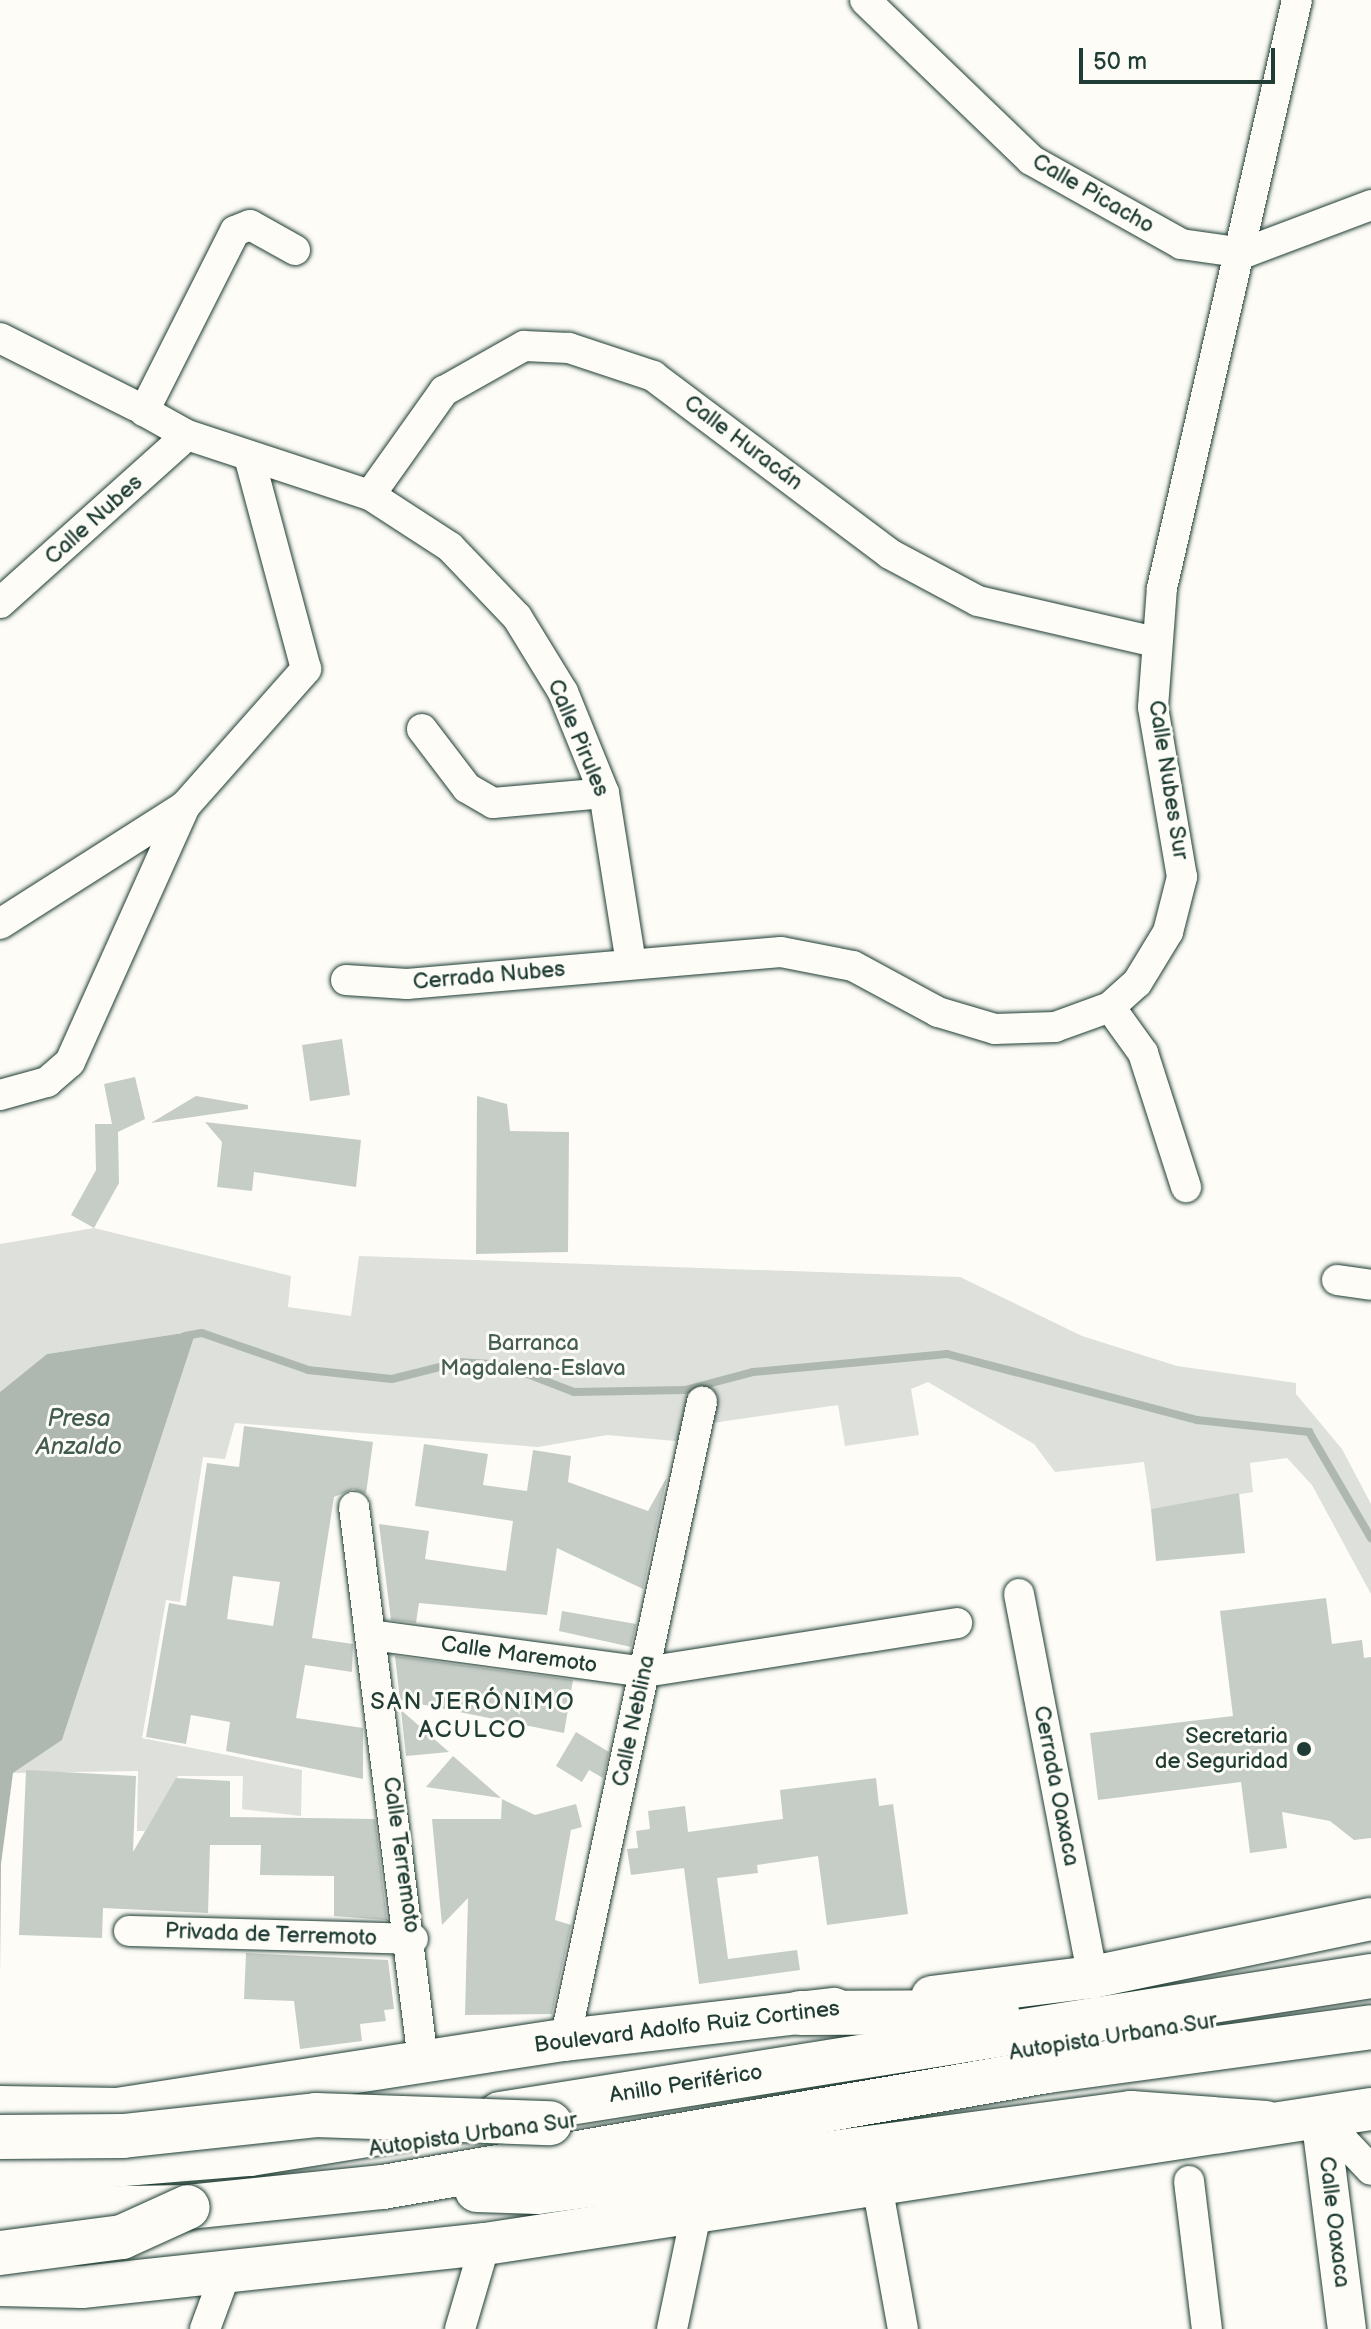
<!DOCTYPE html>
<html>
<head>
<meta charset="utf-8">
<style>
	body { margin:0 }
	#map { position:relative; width:1371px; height:2329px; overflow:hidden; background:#fdfcf7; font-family:"Balsamiq Sans",sans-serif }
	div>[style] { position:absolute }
	.green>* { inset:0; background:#dde0db }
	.water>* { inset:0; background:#aeb8b1 }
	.stream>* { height:8px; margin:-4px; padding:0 4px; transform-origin:4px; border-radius:4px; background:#aeb8b1 }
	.building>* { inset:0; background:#c6cdc7 }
	.roads { filter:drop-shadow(0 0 2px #1f3d34) drop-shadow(0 0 2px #1f3d34) }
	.minor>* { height:30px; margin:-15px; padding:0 15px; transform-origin:15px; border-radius:15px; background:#fdfcf7 }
	.tertiary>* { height:38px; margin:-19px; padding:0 19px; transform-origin:19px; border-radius:19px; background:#fdfcf7 }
	.secondary>* { height:42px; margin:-21px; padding:0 21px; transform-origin:21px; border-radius:21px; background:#fdfcf7 }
	.motorway>* { height:44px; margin:-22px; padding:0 22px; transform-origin:22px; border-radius:22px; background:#fdfcf7 }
	.bridges { filter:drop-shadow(0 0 2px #1f3d34) drop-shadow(0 0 2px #1f3d34) }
	.motorway-bridge>* { height:44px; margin:-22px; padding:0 22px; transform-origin:22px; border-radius:22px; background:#fdfcf7 }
	.dots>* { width:22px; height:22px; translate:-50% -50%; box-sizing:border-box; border:4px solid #fdfcf7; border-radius:50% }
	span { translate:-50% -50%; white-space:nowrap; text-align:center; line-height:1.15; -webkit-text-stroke:6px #fdfcf7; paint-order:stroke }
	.street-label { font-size:22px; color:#1f3d34 }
	.park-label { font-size:22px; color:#455e55 }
	.poi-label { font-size:22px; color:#1f3d34 }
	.right { translate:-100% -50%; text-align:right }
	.water-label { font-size:24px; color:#435c53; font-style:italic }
	.neighbourhood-label { font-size:24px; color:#1f3d34; letter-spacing:2px }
	.scale { position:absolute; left:1079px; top:48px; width:196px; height:36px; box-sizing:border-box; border:4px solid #1f3d34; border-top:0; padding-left:10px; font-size:24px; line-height:28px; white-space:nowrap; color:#1f3d34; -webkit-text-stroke:6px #fdfcf7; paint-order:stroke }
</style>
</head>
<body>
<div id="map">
	<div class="green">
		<div style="clip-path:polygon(94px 1228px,291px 1276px,288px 1307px,351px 1316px,359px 1256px,960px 1277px,1082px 1336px,1177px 1366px,1296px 1383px,1296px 1394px,1342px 1449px,1371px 1504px,1371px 1594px,1312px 1485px,1287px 1458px,1250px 1463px,1253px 1492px,1151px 1509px,1144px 1462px,1055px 1472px,1034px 1444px,928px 1382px,911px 1389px,919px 1435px,845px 1446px,838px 1405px,705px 1424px,698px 1443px,607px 1435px,538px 1447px,235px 1423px,225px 1459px,203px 1457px,180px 1602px,166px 1600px,142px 1738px,302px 1770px,301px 1816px,242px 1809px,243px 1776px,178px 1776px,145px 1831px,137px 1831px,138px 1771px,13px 1773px,62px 1740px,196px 1331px,47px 1354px,0 1392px,0 1244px)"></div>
	</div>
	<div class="water">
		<div style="clip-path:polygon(196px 1331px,62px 1740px,13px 1773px,1px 1864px,0 1973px,0 1392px,47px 1354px)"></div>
	</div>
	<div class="stream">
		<div style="left:185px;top:1336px;width:17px;rotate:-10deg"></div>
		<div style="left:202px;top:1333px;width:112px;rotate:19.2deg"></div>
		<div style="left:308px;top:1370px;width:84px;rotate:6.1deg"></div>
		<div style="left:392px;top:1379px;width:69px;rotate:-14.2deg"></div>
		<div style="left:459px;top:1362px;width:45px;rotate:3.8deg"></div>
		<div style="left:504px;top:1365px;width:75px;rotate:21.1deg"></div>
		<div style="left:574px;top:1392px;width:111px;rotate:-1deg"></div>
		<div style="left:685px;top:1390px;width:70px;rotate:-14.8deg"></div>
		<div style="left:753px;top:1372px;width:195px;rotate:-5.3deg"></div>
		<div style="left:947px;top:1354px;width:259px;rotate:14.8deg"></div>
		<div style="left:1197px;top:1420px;width:113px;rotate:6.1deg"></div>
		<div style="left:1309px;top:1432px;width:123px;rotate:59.7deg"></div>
	</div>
	<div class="building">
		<div style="clip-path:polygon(342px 1039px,350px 1095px,310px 1101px,302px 1045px)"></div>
		<div style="clip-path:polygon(135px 1077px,145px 1119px,118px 1132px,119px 1183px,94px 1228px,71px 1215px,96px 1170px,95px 1124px,112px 1124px,104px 1084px)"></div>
		<div style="clip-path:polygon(196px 1096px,248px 1105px,248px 1109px,151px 1123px)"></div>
		<div style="clip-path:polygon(477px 1096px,507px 1104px,510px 1131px,569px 1132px,568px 1252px,476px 1254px)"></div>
		<div style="clip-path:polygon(205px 1122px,361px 1140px,356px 1187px,254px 1172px,252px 1191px,217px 1187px,222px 1142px)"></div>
		<div style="clip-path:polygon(evenodd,244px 1426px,373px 1442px,366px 1494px,353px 1489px,334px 1497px,312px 1638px,353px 1644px,352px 1672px,305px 1665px,296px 1718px,363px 1728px,363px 1779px,226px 1751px,230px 1722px,191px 1715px,186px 1744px,146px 1737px,169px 1603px,186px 1606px,207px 1463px,239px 1467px,244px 1426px,233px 1576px,280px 1582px,273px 1626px,227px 1619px,233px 1576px)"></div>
		<div style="clip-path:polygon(424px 1444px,488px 1454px,483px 1485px,527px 1491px,533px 1450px,571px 1456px,568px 1482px,648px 1511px,667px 1477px,643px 1589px,557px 1548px,547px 1615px,419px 1603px,416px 1623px,391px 1620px,379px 1524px,429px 1531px,425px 1559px,506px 1571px,513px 1521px,415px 1506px)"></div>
		<div style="clip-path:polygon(1239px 1493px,1245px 1553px,1156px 1561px,1151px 1509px)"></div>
		<div style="clip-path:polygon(1326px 1598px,1332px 1644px,1362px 1640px,1364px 1658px,1371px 1657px,1371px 1838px,1354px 1840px,1330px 1821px,1282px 1812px,1287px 1848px,1250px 1853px,1241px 1782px,1098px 1800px,1090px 1733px,1233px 1716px,1220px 1611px)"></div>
		<div style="clip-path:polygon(562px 1611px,636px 1624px,631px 1647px,559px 1631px)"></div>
		<div style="clip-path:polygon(395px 1656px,573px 1680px,564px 1733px,400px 1700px)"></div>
		<div style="clip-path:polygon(401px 1710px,449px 1752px,406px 1756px)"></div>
		<div style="clip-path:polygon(576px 1732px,609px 1752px,603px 1778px,589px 1770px,582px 1782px,556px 1766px)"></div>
		<div style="clip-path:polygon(453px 1756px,501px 1798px,426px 1787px)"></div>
		<div style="clip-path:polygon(26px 1770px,136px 1776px,133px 1852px,176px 1778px,230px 1781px,230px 1817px,375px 1819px,387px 1920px,334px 1916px,334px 1876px,260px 1875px,261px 1845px,210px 1845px,208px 1913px,103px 1908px,102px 1938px,19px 1935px)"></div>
		<div style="clip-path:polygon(876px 1778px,879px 1806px,893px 1804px,908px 1914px,827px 1925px,818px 1856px,757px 1865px,758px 1873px,717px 1878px,728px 1959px,797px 1950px,800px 1970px,699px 1984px,684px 1868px,631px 1875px,627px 1849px,638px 1848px,636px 1831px,650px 1829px,648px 1811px,685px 1806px,688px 1832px,783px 1819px,780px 1790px)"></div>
		<div style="clip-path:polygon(502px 1799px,535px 1815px,576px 1804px,582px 1827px,571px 1830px,555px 1920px,571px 1925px,552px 2014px,465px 2015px,468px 1898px,442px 1925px,432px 1819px,501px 1819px)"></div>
		<div style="clip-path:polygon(246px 1953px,388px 1960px,394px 2009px,384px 2010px,386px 2021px,360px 2024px,362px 2041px,300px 2049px,294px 2001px,244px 1999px)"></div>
	</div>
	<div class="roads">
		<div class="minor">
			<div style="left:865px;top:0;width:231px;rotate:43.9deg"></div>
			<div style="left:1031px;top:160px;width:172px;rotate:29.2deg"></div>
			<div style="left:1181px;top:244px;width:64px;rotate:8.1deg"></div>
			<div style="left:1244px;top:253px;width:136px;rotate:-20.7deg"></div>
			<div style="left:295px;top:250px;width:51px;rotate:-150.9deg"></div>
			<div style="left:250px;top:225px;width:16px;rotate:158deg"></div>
			<div style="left:235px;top:231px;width:202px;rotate:116.8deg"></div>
			<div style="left:144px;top:411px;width:49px;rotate:29.2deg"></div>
			<div style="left:187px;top:435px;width:193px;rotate:18.2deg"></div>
			<div style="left:370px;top:495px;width:95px;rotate:33deg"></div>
			<div style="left:450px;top:547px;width:97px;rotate:46.3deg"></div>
			<div style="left:517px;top:617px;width:88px;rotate:58.5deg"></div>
			<div style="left:563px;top:692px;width:109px;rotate:67.9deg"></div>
			<div style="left:604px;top:793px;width:173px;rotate:81deg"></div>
			<div style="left:0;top:338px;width:152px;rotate:26.6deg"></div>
			<div style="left:370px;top:495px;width:128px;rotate:-54.6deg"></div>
			<div style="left:444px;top:391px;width:92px;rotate:-29.4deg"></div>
			<div style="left:524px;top:346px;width:45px;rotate:2.5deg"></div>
			<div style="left:569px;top:348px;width:89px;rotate:18.4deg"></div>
			<div style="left:653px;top:376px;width:296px;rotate:36.9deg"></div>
			<div style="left:890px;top:554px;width:100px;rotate:28.1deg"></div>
			<div style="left:978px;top:601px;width:182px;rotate:13deg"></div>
			<div style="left:0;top:603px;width:251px;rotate:-41.9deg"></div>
			<div style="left:422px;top:729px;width:74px;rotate:52.7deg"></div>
			<div style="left:467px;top:788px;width:30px;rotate:30deg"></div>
			<div style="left:493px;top:803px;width:111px;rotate:-5.1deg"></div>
			<div style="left:0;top:924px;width:219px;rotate:-32.5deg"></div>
			<div style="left:185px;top:806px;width:183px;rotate:-48.5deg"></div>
			<div style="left:306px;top:669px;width:220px;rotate:-105deg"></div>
			<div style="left:346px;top:980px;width:61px;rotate:3.8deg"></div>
			<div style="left:407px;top:984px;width:375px;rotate:-4.9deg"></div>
			<div style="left:781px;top:952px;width:73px;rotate:11deg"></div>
			<div style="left:853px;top:966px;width:97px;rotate:28.4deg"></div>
			<div style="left:938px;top:1012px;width:59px;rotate:16.6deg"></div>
			<div style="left:995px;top:1029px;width:60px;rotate:-1.9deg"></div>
			<div style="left:1055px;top:1027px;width:59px;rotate:-20deg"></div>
			<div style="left:1110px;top:1007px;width:36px;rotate:-42deg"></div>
			<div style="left:1137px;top:983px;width:60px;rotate:-58.7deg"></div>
			<div style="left:1168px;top:932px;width:57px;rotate:-75.7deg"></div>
			<div style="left:1182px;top:877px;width:172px;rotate:-99.7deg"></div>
			<div style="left:1153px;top:707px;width:119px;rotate:-85.7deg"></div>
			<div style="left:1162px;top:588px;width:603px;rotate:-77.07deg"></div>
			<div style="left:1110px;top:1007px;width:57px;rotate:54.3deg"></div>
			<div style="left:1143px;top:1053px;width:141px;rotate:72.2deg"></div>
			<div style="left:0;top:1095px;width:49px;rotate:-15.5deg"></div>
			<div style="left:47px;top:1082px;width:30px;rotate:-41deg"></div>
			<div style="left:70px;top:1062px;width:281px;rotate:-65.8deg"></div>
			<div style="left:1337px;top:1280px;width:34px;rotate:8deg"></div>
			<div style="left:354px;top:1507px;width:558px;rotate:82.9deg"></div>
			<div style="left:1019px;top:1594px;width:390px;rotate:79.1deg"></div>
			<div style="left:371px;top:1635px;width:276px;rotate:7.7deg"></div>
			<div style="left:645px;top:1672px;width:316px;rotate:-8.9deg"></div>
			<div style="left:129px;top:1931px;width:284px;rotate:1.6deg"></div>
			<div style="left:565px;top:2040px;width:653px;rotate:-77.88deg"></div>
			<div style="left:1320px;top:2116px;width:74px;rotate:46.6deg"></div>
			<div style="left:1189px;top:2181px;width:149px;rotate:83.1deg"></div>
			<div style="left:877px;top:2185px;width:146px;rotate:79.8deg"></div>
			<div style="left:205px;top:2329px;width:58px;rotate:-69.7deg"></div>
			<div style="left:460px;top:2329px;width:89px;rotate:-73.6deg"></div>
			<div style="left:672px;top:2329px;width:117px;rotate:-78.2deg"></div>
		</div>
		<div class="tertiary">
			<div style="left:1320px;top:2116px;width:215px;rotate:82.8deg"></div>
		</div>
		<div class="secondary">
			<div style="left:932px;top:1997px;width:162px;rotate:-7.1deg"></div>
			<div style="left:1093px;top:1977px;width:284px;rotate:-11.8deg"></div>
			<div style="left:0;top:2107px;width:117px;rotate:1deg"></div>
			<div style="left:117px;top:2109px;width:453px;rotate:-8.8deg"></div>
			<div style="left:565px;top:2040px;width:271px;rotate:-6.6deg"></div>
			<div style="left:0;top:2285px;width:82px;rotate:1.4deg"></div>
			<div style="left:82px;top:2287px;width:405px;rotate:-6.1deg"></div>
			<div style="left:485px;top:2244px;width:896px;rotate:-8.66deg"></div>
		</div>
		<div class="motorway">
			<div style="left:800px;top:2013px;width:197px;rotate:-0.3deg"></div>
			<div style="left:500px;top:2114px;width:882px;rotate:-9deg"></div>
			<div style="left:0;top:2167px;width:38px;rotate:6deg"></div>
			<div style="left:38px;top:2171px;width:213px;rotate:-4.6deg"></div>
			<div style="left:250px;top:2154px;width:157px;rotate:-9.2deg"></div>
			<div style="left:477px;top:2190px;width:61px;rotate:1.9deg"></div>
			<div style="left:538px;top:2192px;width:598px;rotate:-7.59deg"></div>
			<div style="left:1131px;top:2113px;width:135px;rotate:4.2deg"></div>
			<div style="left:0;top:2210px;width:188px;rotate:-0.9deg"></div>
			<div style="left:188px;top:2207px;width:196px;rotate:-5.9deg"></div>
			<div style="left:383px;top:2187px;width:674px;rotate:-9.91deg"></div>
			<div style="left:1047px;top:2071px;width:327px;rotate:-7.7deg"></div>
		</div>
	</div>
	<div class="bridges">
		<div class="motorway-bridge">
			<div style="left:0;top:2137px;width:123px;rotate:-0.5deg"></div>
			<div style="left:123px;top:2136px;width:194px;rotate:-6.2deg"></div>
			<div style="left:316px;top:2115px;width:234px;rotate:2deg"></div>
			<div style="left:0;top:2253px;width:123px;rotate:-7.5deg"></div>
			<div style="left:122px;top:2237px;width:72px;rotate:-24.4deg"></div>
		</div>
	</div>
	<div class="dots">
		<div style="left:1304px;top:1749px;background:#1f3d34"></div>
	</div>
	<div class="street-label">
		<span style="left:1093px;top:194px;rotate:30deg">Calle Picacho</span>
		<span style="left:743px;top:443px;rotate:37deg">Calle Huracán</span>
		<span style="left:94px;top:520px;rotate:-42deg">Calle Nubes</span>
		<span style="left:578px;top:738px;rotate:67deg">Calle Pirules</span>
		<span style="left:1168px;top:780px;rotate:81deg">Calle Nubes Sur</span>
		<span style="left:489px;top:976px;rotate:-5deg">Cerrada Nubes</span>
		<span style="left:519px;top:1655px;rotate:8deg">Calle Maremoto</span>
		<span style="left:634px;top:1721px;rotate:-78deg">Calle Neblina</span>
		<span style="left:1056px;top:1786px;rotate:79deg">Cerrada Oaxaca</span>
		<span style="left:401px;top:1855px;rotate:82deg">Calle Terremoto</span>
		<span style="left:271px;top:1935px;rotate:2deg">Privada de Terremoto</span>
		<span style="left:687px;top:2027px;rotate:-7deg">Boulevard Adolfo Ruiz Cortines</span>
		<span style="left:1113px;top:2037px;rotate:-9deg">Autopista Urbana Sur</span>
		<span style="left:686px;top:2084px;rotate:-9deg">Anillo Periférico</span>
		<span style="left:473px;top:2135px;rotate:-8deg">Autopista Urbana Sur</span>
		<span style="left:1334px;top:2222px;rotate:83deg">Calle Oaxaca</span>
	</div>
	<div class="park-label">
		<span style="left:533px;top:1356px">Barranca<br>Magdalena-Eslava</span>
	</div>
	<div class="poi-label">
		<span class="right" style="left:1288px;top:1749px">Secretaria<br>de Seguridad</span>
	</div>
	<div class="water-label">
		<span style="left:79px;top:1433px">Presa<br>Anzaldo</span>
	</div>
	<div class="neighbourhood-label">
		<span style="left:473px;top:1716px">SAN JERÓNIMO<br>ACULCO</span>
	</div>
	<div class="scale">50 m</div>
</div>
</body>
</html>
